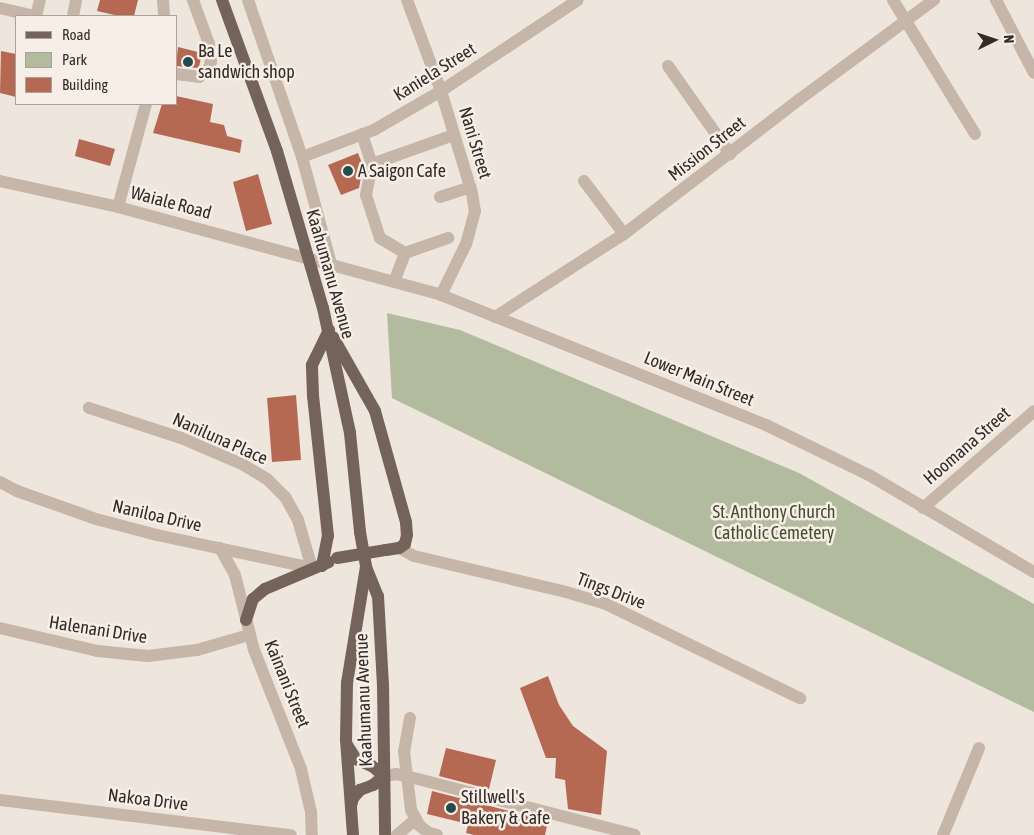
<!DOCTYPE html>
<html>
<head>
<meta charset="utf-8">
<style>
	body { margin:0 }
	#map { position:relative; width:1034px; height:835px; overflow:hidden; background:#eee5dc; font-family:"Asap Condensed",sans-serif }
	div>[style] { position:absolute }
	.green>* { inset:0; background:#b2bb9e }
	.building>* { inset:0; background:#b66952 }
	.minor>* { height:12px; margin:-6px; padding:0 6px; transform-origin:6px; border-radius:6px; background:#c5b6a9 }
	.major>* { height:12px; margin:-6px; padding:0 6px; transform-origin:6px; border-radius:6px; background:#73635b }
	.major-bridge>* { height:12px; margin:-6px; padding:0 6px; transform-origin:6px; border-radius:6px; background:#73635b }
	.dots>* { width:14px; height:14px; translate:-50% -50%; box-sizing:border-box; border:2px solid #f7efe7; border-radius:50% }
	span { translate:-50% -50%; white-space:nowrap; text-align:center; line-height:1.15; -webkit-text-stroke:5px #f7efe7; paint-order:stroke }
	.poi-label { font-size:18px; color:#332b28 }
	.left { translate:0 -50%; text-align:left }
	.street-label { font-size:18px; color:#332b28 }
	.park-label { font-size:18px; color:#434e2f }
	.legend { position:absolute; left:15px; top:15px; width:162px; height:90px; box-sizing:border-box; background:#f7efe7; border:1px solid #a9a19b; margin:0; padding:6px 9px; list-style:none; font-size:15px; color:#332b28 }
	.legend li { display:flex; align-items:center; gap:10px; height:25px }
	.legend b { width:25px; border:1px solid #a9a19b }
	.north { position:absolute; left:969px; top:15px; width:50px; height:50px; -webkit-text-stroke:4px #f7efe7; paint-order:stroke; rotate:86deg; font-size:14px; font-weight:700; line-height:20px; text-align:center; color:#332b28 }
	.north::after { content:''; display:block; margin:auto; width:18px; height:22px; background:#332b28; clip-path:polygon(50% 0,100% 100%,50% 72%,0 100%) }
</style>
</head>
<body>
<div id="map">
	<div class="green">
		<div style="clip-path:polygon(387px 313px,460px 330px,799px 473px,1034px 604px,1034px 712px,392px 398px)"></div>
	</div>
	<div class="building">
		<div style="clip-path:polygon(100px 0,138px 0,134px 16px,119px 16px,97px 11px)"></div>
		<div style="clip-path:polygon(178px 47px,202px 53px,199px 67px,197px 68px,176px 66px)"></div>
		<div style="clip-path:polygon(1px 51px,16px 54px,16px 97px,0 93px)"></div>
		<div style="clip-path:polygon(176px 96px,213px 104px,210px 122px,224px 125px,227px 136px,242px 140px,240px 153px,153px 133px,162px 104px,176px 104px)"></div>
		<div style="clip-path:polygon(79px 139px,115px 149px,110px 166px,75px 156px)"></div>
		<div style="clip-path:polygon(358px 153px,363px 166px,359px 188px,341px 195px,328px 165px)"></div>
		<div style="clip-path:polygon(258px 174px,272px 224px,246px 231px,233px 182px)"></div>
		<div style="clip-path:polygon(296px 395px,301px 460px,272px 462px,267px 398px)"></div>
		<div style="clip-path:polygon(548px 676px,559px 705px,573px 726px,607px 751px,601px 815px,568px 809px,565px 780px,555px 778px,556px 758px,546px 758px,520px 688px)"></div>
		<div style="clip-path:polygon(446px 748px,496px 760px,489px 789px,439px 776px)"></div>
		<div style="clip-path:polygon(432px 791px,548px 821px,545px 835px,474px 835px,466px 833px,468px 824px,427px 814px)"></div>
	</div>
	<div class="minor">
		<div style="left:163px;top:0;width:16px;rotate:86deg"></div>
		<div style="left:248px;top:0;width:166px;rotate:71deg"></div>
		<div style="left:302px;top:157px;width:111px;rotate:74.8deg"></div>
		<div style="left:407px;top:0;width:97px;rotate:69.5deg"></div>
		<div style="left:441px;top:91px;width:107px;rotate:73.1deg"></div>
		<div style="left:472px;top:193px;width:18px;rotate:81deg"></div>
		<div style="left:475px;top:211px;width:34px;rotate:105deg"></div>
		<div style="left:466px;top:244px;width:57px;rotate:116.1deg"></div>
		<div style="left:893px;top:0;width:157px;rotate:58.5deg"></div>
		<div style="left:996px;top:0;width:82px;rotate:62.5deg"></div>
		<div style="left:0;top:8px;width:37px;rotate:13deg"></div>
		<div style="left:36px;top:16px;width:16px;rotate:-76deg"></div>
		<div style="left:73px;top:16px;width:16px;rotate:-79deg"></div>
		<div style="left:668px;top:66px;width:108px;rotate:54.8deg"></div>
		<div style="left:176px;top:74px;width:23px;rotate:7deg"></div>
		<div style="left:199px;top:77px;width:13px;rotate:-39deg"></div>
		<div style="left:209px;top:69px;width:8px;rotate:-76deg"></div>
		<div style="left:211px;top:61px;width:17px;rotate:-97deg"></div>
		<div style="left:209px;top:44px;width:47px;rotate:-110deg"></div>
		<div style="left:362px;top:134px;width:32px;rotate:72deg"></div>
		<div style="left:372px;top:164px;width:32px;rotate:101deg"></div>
		<div style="left:366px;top:195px;width:45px;rotate:72deg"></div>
		<div style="left:380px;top:238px;width:29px;rotate:31deg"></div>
		<div style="left:302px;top:157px;width:77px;rotate:-20.6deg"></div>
		<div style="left:374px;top:130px;width:78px;rotate:-30.2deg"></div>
		<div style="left:441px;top:91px;width:164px;rotate:-33.6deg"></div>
		<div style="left:372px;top:164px;width:87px;rotate:-19.5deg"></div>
		<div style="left:0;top:181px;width:121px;rotate:12.4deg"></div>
		<div style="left:118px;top:207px;width:335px;rotate:15.2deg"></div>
		<div style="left:441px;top:295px;width:350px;rotate:21.8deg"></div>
		<div style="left:766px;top:425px;width:114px;rotate:25.9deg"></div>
		<div style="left:869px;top:475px;width:191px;rotate:30.5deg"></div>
		<div style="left:584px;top:181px;width:66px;rotate:53deg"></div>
		<div style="left:440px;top:197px;width:32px;rotate:-18deg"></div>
		<div style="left:118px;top:207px;width:107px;rotate:-74.8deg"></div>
		<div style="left:394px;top:282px;width:31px;rotate:-69deg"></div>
		<div style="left:405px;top:253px;width:46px;rotate:-19.2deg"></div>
		<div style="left:495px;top:317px;width:153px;rotate:-32.8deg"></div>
		<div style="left:624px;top:234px;width:222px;rotate:-37.5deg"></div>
		<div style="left:800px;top:99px;width:167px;rotate:-36.5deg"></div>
		<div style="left:0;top:482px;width:19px;rotate:28deg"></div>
		<div style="left:17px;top:491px;width:84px;rotate:19.5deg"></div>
		<div style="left:96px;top:519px;width:63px;rotate:14.7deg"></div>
		<div style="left:157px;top:535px;width:158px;rotate:12deg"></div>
		<div style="left:312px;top:568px;width:50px;rotate:-106.3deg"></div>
		<div style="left:298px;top:520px;width:26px;rotate:-119deg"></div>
		<div style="left:285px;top:497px;width:25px;rotate:-135deg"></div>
		<div style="left:267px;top:479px;width:27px;rotate:-149deg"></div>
		<div style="left:244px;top:465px;width:69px;rotate:-156.8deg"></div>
		<div style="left:181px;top:438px;width:97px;rotate:-161.9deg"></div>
		<div style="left:923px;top:508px;width:147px;rotate:-41.1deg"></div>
		<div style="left:220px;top:548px;width:31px;rotate:61deg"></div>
		<div style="left:235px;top:575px;width:77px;rotate:75.8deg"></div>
		<div style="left:254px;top:650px;width:128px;rotate:68.4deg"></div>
		<div style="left:301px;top:769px;width:44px;rotate:76.9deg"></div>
		<div style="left:311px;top:812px;width:23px;rotate:88deg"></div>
		<div style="left:399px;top:548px;width:17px;rotate:28deg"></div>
		<div style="left:414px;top:556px;width:156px;rotate:13.3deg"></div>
		<div style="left:566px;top:592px;width:42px;rotate:16.7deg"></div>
		<div style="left:606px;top:604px;width:216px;rotate:25.9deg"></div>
		<div style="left:0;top:628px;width:100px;rotate:13.3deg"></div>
		<div style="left:97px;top:651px;width:51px;rotate:5.6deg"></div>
		<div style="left:148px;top:656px;width:49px;rotate:-7deg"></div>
		<div style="left:197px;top:650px;width:54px;rotate:-16.1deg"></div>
		<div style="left:410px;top:718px;width:34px;rotate:100deg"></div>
		<div style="left:404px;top:751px;width:59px;rotate:83.2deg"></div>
		<div style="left:411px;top:810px;width:18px;rotate:61deg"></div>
		<div style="left:420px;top:826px;width:11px;rotate:38deg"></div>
		<div style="left:429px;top:833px;width:8px;rotate:14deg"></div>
		<div style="left:384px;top:776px;width:12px;rotate:-9deg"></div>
		<div style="left:396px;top:774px;width:10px;rotate:11deg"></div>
		<div style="left:406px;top:776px;width:236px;rotate:14.4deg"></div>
		<div style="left:0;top:800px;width:293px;rotate:6.9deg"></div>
		<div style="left:397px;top:835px;width:23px;rotate:-40deg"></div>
		<div style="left:943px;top:835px;width:94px;rotate:-67.5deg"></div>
	</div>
	<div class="major">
		<div style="left:222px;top:0;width:161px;rotate:70deg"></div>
		<div style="left:323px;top:308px;width:128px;rotate:77.8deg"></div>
		<div style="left:350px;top:433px;width:100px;rotate:84.2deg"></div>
		<div style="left:360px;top:532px;width:36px;rotate:80deg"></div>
		<div style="left:366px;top:567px;width:31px;rotate:68deg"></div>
		<div style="left:378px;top:596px;width:89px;rotate:86.8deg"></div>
		<div style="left:383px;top:685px;width:150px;rotate:89.2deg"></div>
		<div style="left:333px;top:337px;width:85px;rotate:60.4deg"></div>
		<div style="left:375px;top:411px;width:115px;rotate:74.4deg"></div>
		<div style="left:406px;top:522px;width:13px;rotate:86deg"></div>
		<div style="left:407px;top:535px;width:9px;rotate:103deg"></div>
		<div style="left:405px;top:544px;width:7px;rotate:146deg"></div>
		<div style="left:399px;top:548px;width:13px;rotate:171deg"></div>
		<div style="left:322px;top:566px;width:31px;rotate:-79deg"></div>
		<div style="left:328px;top:536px;width:141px;rotate:-96.1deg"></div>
		<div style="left:313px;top:396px;width:31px;rotate:-92deg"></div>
		<div style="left:312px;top:365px;width:39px;rotate:-64deg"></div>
		<div style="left:246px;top:620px;width:22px;rotate:-72deg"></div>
		<div style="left:253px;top:599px;width:16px;rotate:-40deg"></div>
		<div style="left:265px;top:589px;width:69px;rotate:-22.9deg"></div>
		<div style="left:347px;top:745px;width:17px;rotate:57deg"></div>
		<div style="left:356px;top:759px;width:17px;rotate:24deg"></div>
		<div style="left:372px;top:766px;width:16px;rotate:40deg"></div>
		<div style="left:351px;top:806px;width:8px;rotate:-76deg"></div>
		<div style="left:353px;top:798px;width:11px;rotate:-49deg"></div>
		<div style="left:360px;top:790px;width:14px;rotate:-21deg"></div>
		<div style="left:373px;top:785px;width:14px;rotate:-39deg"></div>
		<div style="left:353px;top:835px;width:95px;rotate:-94.2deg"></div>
		<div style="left:346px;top:740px;width:57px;rotate:-89deg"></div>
		<div style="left:347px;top:683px;width:118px;rotate:-80.7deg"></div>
	</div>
	<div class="major-bridge">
		<div style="left:277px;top:151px;width:164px;rotate:73.7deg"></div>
		<div style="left:337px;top:558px;width:50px;rotate:-9.3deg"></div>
	</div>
	<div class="dots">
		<div style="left:188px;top:62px;background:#234c4f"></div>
		<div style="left:348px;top:171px;background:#234c4f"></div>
		<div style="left:451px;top:808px;background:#234c4f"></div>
	</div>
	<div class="poi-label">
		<span class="left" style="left:198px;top:62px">Ba Le<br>sandwich shop</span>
		<span class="left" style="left:358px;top:171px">A Saigon Cafe</span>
		<span class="left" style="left:461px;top:808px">Stillwell's<br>Bakery &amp; Cafe</span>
	</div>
	<div class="street-label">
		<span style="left:435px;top:72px;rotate:-32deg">Kaniela Street</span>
		<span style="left:475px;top:143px;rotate:73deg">Nani Street</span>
		<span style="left:707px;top:149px;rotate:-38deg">Mission Street</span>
		<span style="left:171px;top:203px;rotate:15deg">Waiale Road</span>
		<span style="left:330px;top:274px;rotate:74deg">Kaahumanu Avenue</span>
		<span style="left:699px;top:379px;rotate:22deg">Lower Main Street</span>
		<span style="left:220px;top:439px;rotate:24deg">Naniluna Place</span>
		<span style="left:967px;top:446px;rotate:-41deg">Hoomana Street</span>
		<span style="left:157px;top:516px;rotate:13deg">Naniloa Drive</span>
		<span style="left:611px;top:591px;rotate:21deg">Tings Drive</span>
		<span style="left:98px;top:630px;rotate:9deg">Halenani Drive</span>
		<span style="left:287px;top:684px;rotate:68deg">Kainani Street</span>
		<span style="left:364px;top:700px;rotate:-92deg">Kaahumanu Avenue</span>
		<span style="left:148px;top:800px;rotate:7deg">Nakoa Drive</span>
	</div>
	<div class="park-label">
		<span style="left:774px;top:523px">St. Anthony Church<br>Catholic Cemetery</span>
	</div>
	<ul class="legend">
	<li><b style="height:6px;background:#73635b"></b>Road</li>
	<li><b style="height:14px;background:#b2bb9e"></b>Park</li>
	<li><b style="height:14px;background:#b66952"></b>Building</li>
	</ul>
	<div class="north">N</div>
</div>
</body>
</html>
